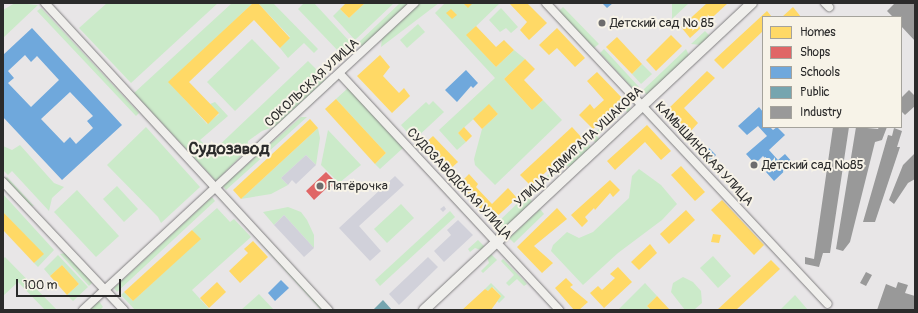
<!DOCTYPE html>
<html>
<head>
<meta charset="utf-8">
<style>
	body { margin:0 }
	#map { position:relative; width:918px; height:313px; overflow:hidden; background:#e8e6e7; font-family:Pangolin,sans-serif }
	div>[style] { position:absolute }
	.green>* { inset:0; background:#cbeac9 }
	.homes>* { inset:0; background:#ffd966 }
	.shops>* { inset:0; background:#e06666 }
	.schools>* { inset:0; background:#6fa8dc }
	.public>* { inset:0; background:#76a5af }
	.industry>* { inset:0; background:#999 }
	.building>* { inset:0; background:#d1d1da }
	.roads { filter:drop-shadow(0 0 1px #807f80) drop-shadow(0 0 1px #807f80) }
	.minor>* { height:8px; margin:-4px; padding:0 4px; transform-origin:4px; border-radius:4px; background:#f0efec }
	.tertiary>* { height:10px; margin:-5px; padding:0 5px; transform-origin:5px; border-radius:5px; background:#f0efec }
	.dots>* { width:11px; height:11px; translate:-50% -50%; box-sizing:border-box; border:2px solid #f7f3e8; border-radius:50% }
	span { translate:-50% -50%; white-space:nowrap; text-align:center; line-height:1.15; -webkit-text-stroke:4px #f7f3e8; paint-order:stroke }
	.poi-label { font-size:13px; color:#2b2b2b }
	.left { translate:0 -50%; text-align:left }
	.street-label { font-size:13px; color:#2b2b2b }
	.district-label { font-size:17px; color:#2b2b2b; font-weight:700 }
	.frame { position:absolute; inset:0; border:4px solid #2b2b2b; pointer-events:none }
	.legend { position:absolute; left:762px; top:16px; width:140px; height:112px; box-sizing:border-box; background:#f7f3e8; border:1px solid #a5a39c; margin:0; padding:5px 7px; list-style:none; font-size:12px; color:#2b2b2b }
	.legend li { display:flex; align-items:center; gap:8px; height:20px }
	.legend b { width:20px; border:1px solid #a5a39c }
	.scale { position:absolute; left:16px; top:279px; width:105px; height:18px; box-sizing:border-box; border:2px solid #2b2b2b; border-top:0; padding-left:5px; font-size:12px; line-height:14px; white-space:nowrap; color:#2b2b2b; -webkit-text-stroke:3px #f7f3e8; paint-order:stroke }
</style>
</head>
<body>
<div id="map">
	<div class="green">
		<div style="clip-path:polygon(15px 3px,38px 5px,3px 38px,3px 10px)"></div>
		<div style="clip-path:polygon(107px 3px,218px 3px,131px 83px,79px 28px)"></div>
		<div style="clip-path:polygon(232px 3px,253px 3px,169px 82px,207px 124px,219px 114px,210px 104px,215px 102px,228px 116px,200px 140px,212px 152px,308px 61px,326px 79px,276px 126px,262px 131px,248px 141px,247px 150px,216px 181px,134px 93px)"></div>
		<div style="clip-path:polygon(258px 3px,273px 3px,318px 49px,314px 53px,304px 43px,288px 58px,280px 48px,290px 37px)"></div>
		<div style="clip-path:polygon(304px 3px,314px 3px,352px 44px,341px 54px,298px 9px)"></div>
		<div style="clip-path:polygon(365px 3px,394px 3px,355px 40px,333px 16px,340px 9px,349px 18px)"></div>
		<div style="clip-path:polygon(400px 3px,409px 3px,363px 46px,357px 44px)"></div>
		<div style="clip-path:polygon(420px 3px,439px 3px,381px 47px,382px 39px)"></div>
		<div style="clip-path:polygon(445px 3px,500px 3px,467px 35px,496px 67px,514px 50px,525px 59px,504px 79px,532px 110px,543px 100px,562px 120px,495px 185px,475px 165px,474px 159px,482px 129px,498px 114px,489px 105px,458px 133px,466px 142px,457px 150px,439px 130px,495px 78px,435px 13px)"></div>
		<div style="clip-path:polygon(672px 3px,689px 3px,672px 19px)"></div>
		<div style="clip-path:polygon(563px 7px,599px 44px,594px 48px,559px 11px)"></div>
		<div style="clip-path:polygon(41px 8px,139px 113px,136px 116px,37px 11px)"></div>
		<div style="clip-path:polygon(501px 8px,518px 27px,511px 33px,506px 28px,500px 32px,489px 20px)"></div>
		<div style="clip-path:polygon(418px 24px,425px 32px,407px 48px,400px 40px)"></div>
		<div style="clip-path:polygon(705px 31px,710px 36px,701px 45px,691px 44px)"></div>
		<div style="clip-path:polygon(252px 39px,280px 68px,235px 111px,207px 82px)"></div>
		<div style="clip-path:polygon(604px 49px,639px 87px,635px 91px,600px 53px)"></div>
		<div style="clip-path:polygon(686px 49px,689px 55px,647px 95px,643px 90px)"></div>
		<div style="clip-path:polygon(642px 64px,652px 74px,641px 84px,632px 74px)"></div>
		<div style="clip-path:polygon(348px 88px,403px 148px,380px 169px,375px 164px,386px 153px,336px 99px)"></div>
		<div style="clip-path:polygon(433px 101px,444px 112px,414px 140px,401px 125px,426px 102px,429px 105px)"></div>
		<div style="clip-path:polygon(626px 104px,632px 110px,628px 113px,625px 110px,597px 136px,600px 139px,596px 143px,590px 137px)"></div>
		<div style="clip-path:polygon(301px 117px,307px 117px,226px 190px,223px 186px)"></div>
		<div style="clip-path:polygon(146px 127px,200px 187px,161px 223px,158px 217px,107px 165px)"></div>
		<div style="clip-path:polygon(318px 128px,320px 138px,316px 165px,306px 155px,281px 178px,288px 185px,271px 194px,241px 199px)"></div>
		<div style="clip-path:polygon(328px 130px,361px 165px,339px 183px,321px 165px)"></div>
		<div style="clip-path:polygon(586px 140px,591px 147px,570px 167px,564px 165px,557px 171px,554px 169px)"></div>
		<div style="clip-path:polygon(20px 145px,54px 183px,64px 187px,52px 198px,49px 211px,12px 171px,8px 175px,3px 170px,3px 146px,12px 150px)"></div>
		<div style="clip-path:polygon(639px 169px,661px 185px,677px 204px,662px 220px,618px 253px,583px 285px,551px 251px,553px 245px,567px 232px,579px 238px,593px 232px,629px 198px,632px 176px)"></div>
		<div style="clip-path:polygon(553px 170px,556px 173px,540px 188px,537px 185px)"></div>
		<div style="clip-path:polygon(7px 177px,34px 206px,28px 205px,5px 179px)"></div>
		<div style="clip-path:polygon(117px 186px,138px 209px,124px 222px,103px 199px)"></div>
		<div style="clip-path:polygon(77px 190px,119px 236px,96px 257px,54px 212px)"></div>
		<div style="clip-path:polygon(3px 194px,54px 250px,38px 267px,34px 263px,43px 254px,3px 212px)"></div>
		<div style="clip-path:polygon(526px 195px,532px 201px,531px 204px,502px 231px,496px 224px)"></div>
		<div style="clip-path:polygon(212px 197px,215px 201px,117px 292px,114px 288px)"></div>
		<div style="clip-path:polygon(401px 204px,414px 218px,387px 243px,374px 229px)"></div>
		<div style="clip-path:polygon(288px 207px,301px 212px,307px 220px,314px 235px,314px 248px,284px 215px,274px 225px,263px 212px)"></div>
		<div style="clip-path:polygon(217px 208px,230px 222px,234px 219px,251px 237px,192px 290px,210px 310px,135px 310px,121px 295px,124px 292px,133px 301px,200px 239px,192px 230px)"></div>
		<div style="clip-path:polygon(540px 209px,544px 214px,514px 243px,509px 238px)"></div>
		<div style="clip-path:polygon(450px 211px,455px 217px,380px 286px,375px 280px)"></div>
		<div style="clip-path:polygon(257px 239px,325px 310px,321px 310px)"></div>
		<div style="clip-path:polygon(478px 240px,485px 247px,481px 250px,475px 248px,470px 252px,468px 249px)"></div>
		<div style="clip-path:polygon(65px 253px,93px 282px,89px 286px,60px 254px)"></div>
		<div style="clip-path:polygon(491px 254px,497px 260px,483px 273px,481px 271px,489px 263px,487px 257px)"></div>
		<div style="clip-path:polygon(58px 255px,88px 287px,73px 301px,67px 295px,79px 284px,62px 265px,50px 276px,44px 269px)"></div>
		<div style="clip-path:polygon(713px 256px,731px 276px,718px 288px,700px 268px)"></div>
		<div style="clip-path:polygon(5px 257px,57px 310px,45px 310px,18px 282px,3px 296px,3px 259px)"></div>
		<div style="clip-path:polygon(503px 259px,527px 284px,524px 286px,517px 279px,509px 286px,506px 283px,514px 275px,501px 261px)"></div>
		<div style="clip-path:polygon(683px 277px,693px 282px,701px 291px,702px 303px,695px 309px,685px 310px,671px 292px,673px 283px)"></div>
		<div style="clip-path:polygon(491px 283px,505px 297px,499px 303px,497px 301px,501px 296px,493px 287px,488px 291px,485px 289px)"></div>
		<div style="clip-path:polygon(645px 283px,657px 296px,647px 306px,651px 310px,618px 310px)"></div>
		<div style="clip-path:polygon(259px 294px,274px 310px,241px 310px)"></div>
		<div style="clip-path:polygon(795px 295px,808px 310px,780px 310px)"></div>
		<div style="clip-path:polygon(99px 301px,103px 307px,100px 310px,89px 310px)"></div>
	</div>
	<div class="homes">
		<div style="clip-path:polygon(253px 3px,258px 3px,290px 38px,280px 48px,254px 20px,189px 82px,219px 113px,208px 124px,168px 82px)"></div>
		<div style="clip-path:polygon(346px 3px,365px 3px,349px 18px,340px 9px)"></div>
		<div style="clip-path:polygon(463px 3px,473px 3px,468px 8px)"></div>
		<div style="clip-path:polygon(509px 3px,527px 3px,547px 23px,529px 40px,520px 30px,527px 22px)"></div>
		<div style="clip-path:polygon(707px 3px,728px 3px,690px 38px,681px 27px)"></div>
		<div style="clip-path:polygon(793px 7px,801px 17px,782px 17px)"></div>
		<div style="clip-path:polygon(451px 9px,457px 15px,452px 19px,446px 13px)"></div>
		<div style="clip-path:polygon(767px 11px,772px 17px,763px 17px,763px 31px,723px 69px,714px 60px)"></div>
		<div style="clip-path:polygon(476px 26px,496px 47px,504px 40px,514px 50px,496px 67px,466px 35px)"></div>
		<div style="clip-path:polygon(557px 28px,585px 58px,575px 67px,557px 48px,549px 55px,539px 45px)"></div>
		<div style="clip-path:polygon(671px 35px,682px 46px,656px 71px,646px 60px)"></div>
		<div style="clip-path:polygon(617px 37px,642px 64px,632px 74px,606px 47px)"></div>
		<div style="clip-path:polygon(380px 55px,390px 67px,383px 76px,399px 93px,404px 88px,410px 96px,392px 113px,357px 76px)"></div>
		<div style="clip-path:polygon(525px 59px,535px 69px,524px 80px,543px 100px,532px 110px,504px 79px)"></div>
		<div style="clip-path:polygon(707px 71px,715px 78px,684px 108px,698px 123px,689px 133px,667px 110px)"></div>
		<div style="clip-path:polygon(597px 72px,624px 100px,593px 129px,579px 115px,590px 104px,594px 109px,604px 100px,587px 81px)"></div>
		<div style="clip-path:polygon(336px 99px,386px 153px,375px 164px,325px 109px)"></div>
		<div style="clip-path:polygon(489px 104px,498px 114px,482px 129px,473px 119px)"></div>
		<div style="clip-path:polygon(310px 119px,318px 128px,241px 199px,233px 190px)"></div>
		<div style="clip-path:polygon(647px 125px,671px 151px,661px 160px,645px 142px,615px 170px,607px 161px)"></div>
		<div style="clip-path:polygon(464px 127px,472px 136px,466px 142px,458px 133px)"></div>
		<div style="clip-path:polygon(572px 127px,582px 138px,531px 186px,520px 175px)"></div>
		<div style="clip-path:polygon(433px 136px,458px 162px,447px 172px,422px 146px)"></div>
		<div style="clip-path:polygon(681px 166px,705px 192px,695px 201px,671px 175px)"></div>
		<div style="clip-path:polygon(469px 174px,478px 184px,476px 187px,492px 204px,508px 188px,517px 198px,492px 221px,458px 185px)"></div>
		<div style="clip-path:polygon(610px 180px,620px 190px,613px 197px,610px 193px,595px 210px,594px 208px,585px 217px,588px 221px,582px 227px,571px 215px)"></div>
		<div style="clip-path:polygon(722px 200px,764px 245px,754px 255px,711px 210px)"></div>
		<div style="clip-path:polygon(557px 208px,567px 219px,534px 246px,553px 263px,542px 273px,517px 247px)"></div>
		<div style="clip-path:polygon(686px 210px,695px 220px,669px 244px,660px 234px)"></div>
		<div style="clip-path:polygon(3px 212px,44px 254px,34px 263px,3px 230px)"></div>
		<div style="clip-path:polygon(192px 230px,201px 239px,133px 301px,124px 292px)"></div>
		<div style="clip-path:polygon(713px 234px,721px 235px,719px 243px,711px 242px)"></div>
		<div style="clip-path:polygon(253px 241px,268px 257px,240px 283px,229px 271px,248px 253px,244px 249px)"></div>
		<div style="clip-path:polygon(650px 244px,657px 253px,639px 270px,631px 262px)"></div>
		<div style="clip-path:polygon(771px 260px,780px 269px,736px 310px,717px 310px)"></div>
		<div style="clip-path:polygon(62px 265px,79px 284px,67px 295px,50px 276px)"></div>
		<div style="clip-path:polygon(618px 267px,632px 282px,604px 308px,590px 293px,598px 286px,602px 290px,615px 278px,610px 274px)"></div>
		<div style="clip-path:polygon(566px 278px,573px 285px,570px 287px,588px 302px,579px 310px,574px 310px,555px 288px)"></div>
		<div style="clip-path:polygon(217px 282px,226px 292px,209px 308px,200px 298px)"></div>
		<div style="clip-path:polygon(492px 287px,501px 296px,491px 310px,462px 310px,485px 289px,488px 291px)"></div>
		<div style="clip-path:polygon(657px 296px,670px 310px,651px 310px,647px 306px)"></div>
	</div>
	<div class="shops">
		<div style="clip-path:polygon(326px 172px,337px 183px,332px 187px,330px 185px,314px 200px,306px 191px)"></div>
	</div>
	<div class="schools">
		<div style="clip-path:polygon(602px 3px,613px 3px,607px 8px)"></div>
		<div style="clip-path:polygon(evenodd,32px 28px,122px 125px,62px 180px,3px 117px,3px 55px,32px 28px,25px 55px,31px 62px,37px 56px,59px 80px,31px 107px,8px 83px,14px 78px,8px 71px,25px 55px,32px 28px,70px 92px,93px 116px,87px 121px,93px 128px,76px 144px,70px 137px,64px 143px,41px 119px,70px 92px)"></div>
		<div style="clip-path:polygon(466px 70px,478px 83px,473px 88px,471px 86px,457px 102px,445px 90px)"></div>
		<div style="clip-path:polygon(759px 107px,763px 112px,763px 127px,770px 127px,773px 130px,777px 127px,785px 135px,769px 150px,778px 160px,785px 154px,793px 163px,774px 181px,766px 172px,772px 166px,763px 156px,755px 164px,746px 154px,767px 136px,758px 126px,747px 135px,738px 126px)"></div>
		<div style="clip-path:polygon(709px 148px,716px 155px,710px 161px,703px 154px)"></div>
		<div style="clip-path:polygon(281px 280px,289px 288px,275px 301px,268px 293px)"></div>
	</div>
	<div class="public">
		<div style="clip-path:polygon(383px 300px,392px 310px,373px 310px)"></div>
	</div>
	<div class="industry">
		<div style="clip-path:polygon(895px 3px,915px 3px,915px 41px,901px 26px,901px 17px,893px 17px,887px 11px)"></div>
		<div style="clip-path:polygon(909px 90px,915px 96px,915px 106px,905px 115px,901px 111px,901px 98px)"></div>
		<div style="clip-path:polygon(833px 127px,849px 127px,830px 253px,823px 253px,819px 267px,805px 264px,805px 257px,814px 259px)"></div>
		<div style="clip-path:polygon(856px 127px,878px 129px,879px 127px,887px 127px,882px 140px,875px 142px,850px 242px,843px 251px,836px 249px)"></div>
		<div style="clip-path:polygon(894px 128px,902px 131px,897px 147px,900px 147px,875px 222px,863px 222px,888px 135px,892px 136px)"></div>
		<div style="clip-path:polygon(915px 153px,915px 179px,908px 183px,894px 204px,889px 200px,903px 165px)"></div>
		<div style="clip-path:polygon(866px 272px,872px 275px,866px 286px,860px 283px)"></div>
		<div style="clip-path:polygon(898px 282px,908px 285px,905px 293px,915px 296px,915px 310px,877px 310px,886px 284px,896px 288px)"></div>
	</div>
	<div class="building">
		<div style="clip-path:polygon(306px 155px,316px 165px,296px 184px,292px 180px,288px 185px,281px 178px)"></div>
		<div style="clip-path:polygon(395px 176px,404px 185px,359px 226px,381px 251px,370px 261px,339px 228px)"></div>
		<div style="clip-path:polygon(444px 206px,446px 209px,443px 212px,440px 209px)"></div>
		<div style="clip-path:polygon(284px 215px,314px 248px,304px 257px,274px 225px)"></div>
		<div style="clip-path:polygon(458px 220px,473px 235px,444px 262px,434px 251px,451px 235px,447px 230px)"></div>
		<div style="clip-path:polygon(428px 257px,438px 267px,399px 305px,389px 294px)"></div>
	</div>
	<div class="roads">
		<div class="minor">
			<div style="left:45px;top:3px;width:418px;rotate:47.3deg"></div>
			<div style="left:546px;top:3px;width:412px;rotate:46.9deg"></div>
			<div style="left:825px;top:3px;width:6px;rotate:45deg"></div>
			<div style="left:340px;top:74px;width:322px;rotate:47.1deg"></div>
			<div style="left:3px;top:182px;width:176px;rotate:46.6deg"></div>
			<div style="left:83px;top:310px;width:452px;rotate:-42.8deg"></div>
		</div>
		<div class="tertiary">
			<div style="left:424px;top:310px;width:449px;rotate:-43.1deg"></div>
		</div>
	</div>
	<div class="dots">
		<div style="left:602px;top:23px;background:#6d6c6d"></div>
		<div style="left:754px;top:165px;background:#6d6c6d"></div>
		<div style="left:320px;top:186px;background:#6d6c6d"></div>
	</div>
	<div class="poi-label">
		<span class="left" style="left:610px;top:23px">Детский сад № 85</span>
		<span class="left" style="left:762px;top:165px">Детский сад №85</span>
		<span class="left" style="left:328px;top:186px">Пятёрочка</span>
	</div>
	<div class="street-label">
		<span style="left:312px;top:83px;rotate:-43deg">СОКОЛЬСКАЯ УЛИЦА</span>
		<span style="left:579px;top:147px;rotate:-43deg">УЛИЦА АДМИРАЛА УШАКОВА</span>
		<span style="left:704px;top:154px;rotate:47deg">КАМЫШИНСКАЯ УЛИЦА</span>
		<span style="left:459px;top:184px;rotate:47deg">СУДОЗАВОДСКАЯ УЛИЦА</span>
	</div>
	<div class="district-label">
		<span style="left:229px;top:149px">Судозавод</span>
	</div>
	<div class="frame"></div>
	<ul class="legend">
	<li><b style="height:11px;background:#ffd966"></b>Homes</li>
	<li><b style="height:11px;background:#e06666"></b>Shops</li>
	<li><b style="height:11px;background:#6fa8dc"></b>Schools</li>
	<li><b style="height:11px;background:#76a5af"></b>Public</li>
	<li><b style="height:11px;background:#999"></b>Industry</li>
	</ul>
	<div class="scale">100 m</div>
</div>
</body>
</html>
